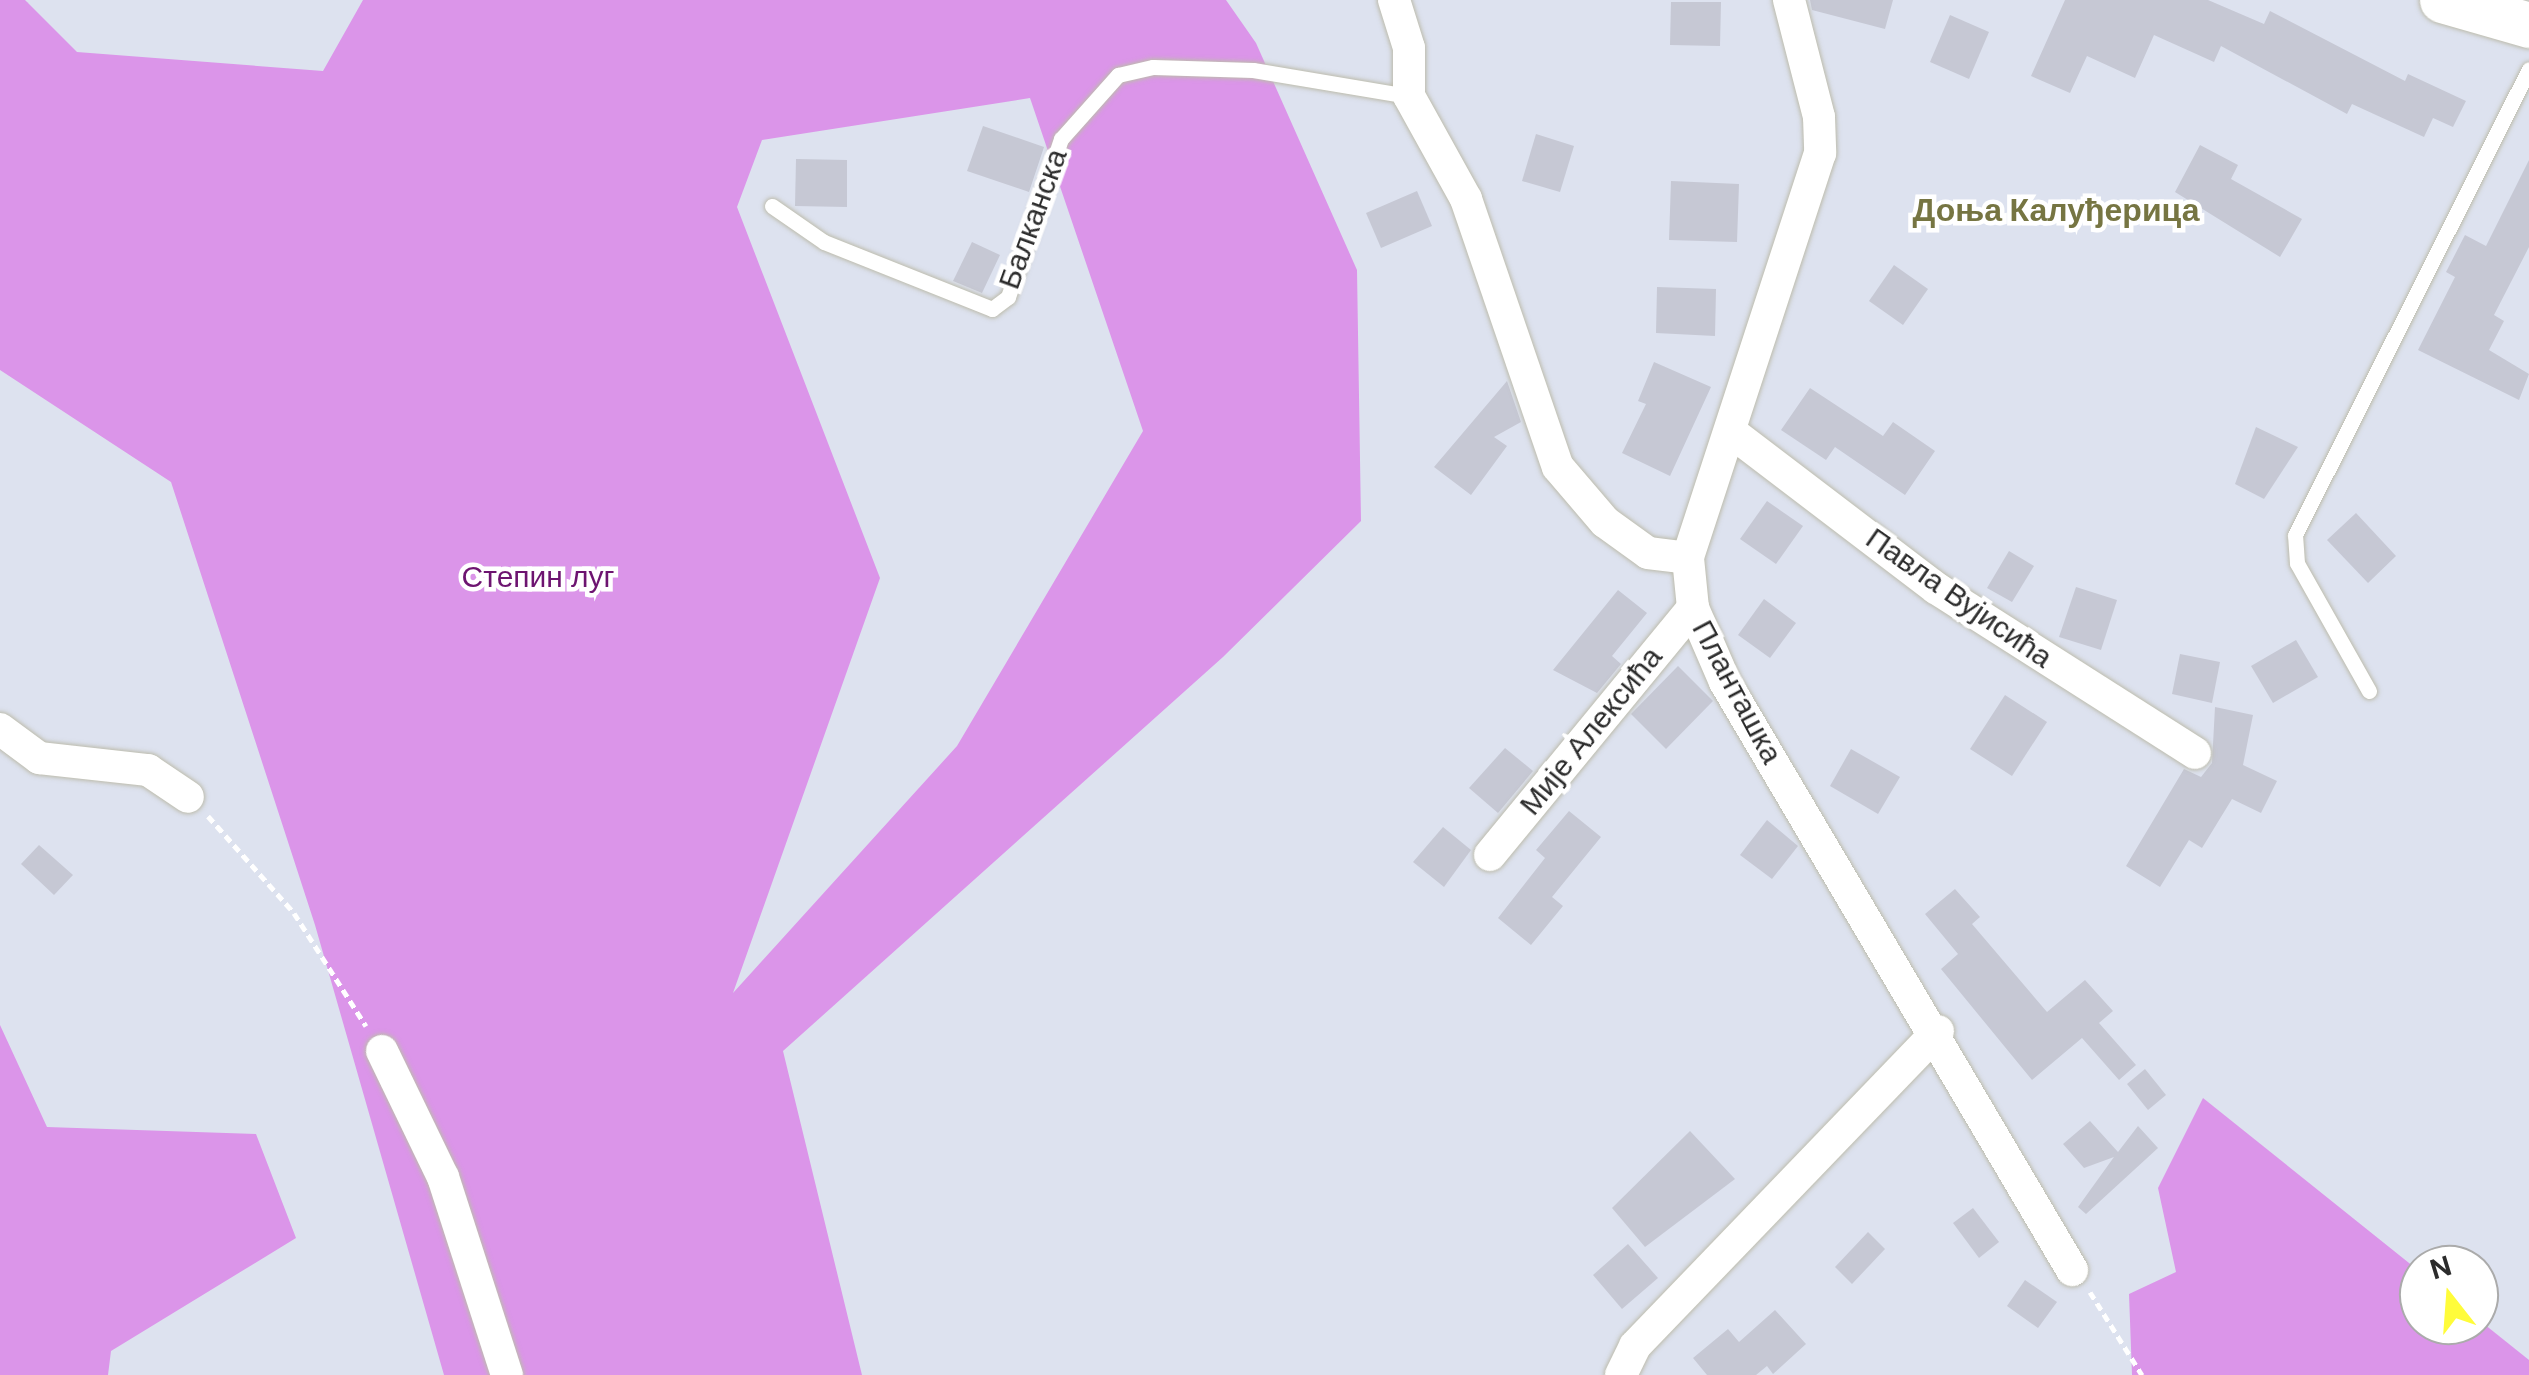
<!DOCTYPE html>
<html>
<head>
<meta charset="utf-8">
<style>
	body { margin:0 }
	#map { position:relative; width:2529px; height:1375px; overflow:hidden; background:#dde2ef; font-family:"DM Sans",sans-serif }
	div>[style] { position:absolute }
	.green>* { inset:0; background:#db95e9 }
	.building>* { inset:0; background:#c6c8d4 }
	.path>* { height:5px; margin-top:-2.5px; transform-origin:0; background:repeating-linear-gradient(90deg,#fff 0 8px,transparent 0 13px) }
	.roads { filter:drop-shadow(0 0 2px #bdbcad) drop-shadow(0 0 2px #bdbcad) }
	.lane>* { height:15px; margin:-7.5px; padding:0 7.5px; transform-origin:7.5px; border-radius:7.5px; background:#fff }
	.street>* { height:32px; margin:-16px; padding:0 16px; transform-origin:16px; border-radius:16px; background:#fff }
	.secondary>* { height:45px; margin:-22.5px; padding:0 22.5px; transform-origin:22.5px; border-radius:22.5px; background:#fff }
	span { translate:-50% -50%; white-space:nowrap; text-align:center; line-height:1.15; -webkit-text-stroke:9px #fff; paint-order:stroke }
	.street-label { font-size:30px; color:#2c2c2c }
	.park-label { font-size:30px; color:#6d1470 }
	.neighbourhood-label { font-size:32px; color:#767542; font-weight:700 }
	.north { position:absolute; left:2399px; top:1245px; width:100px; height:100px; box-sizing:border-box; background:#fff; border:2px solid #ababab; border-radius:50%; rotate:343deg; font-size:28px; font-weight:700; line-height:40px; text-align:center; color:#2c2c2c }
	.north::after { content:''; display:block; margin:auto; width:35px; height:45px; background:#fffc3a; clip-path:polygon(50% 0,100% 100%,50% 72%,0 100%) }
</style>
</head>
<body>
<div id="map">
	<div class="green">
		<div style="clip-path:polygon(evenodd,0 0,25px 0,77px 52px,323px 71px,363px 0,1226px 0,1256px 43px,1357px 270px,1361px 521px,1223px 657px,783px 1051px,862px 1375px,444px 1375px,315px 925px,171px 482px,0 370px,0 0,1030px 98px,1143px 431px,957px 746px,733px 993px,880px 578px,737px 207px,762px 140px,1030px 98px)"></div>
		<div style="clip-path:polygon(0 1025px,47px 1127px,256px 1134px,296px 1238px,111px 1351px,108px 1375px,0 1375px)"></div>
		<div style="clip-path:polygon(2203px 1098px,2419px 1271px,2419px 1325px,2479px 1320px,2529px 1360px,2529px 1375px,2132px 1375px,2129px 1294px,2176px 1272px,2158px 1188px)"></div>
	</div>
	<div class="building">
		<div style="clip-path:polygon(1810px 0,1893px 0,1885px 29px,1812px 10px)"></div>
		<div style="clip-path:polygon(2065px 0,2208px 0,2264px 24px,2270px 11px,2405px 81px,2408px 74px,2466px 101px,2453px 127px,2433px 118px,2424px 137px,2352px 104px,2347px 114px,2221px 46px,2214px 62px,2154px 35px,2135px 78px,2087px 56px,2070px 93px,2031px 76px)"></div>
		<div style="clip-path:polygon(1671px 2px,1721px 2px,1720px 46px,1670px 45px)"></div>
		<div style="clip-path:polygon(1950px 15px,1989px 32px,1969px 79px,1930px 62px)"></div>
		<div style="clip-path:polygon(983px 126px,1044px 147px,1029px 192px,967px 171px)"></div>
		<div style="clip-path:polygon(1536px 134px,1574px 146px,1560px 192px,1522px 181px)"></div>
		<div style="clip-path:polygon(2200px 145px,2238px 165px,2231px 179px,2302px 219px,2280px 257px,2175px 192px)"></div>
		<div style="clip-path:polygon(796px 159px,847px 160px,847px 207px,795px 206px)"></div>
		<div style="clip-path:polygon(2529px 160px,2529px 247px,2494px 315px,2504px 321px,2489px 350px,2529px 374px,2519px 400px,2418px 350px,2455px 277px,2446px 272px,2465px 235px,2486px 246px)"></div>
		<div style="clip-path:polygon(1671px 181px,1739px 184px,1737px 242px,1669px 240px)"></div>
		<div style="clip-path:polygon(1417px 191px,1432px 226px,1381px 248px,1366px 213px)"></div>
		<div style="clip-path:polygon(972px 242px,1000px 255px,982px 293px,953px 281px)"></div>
		<div style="clip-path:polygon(1894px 265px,1928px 289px,1903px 325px,1869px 301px)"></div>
		<div style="clip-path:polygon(1657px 287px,1716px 289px,1715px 336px,1656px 333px)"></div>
		<div style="clip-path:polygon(1654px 362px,1711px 387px,1670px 476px,1622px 453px,1646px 404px,1638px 401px)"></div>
		<div style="clip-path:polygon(1507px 381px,1521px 422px,1494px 437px,1507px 446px,1471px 495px,1434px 467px)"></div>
		<div style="clip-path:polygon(1810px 388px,1883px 436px,1893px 422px,1935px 451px,1905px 495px,1835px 447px,1826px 460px,1781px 430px)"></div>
		<div style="clip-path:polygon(2256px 427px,2298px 447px,2264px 499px,2235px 484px)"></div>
		<div style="clip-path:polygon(1767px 501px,1803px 526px,1776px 564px,1740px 539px)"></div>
		<div style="clip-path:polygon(2356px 513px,2396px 556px,2368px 583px,2327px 540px)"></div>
		<div style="clip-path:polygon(2009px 551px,2034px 566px,2012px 602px,1987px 588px)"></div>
		<div style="clip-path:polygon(2076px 587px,2117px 600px,2101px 650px,2059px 637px)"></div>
		<div style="clip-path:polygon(1618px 590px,1647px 613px,1612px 656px,1621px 664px,1597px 693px,1553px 670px)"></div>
		<div style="clip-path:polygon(1764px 599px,1796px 623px,1770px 658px,1738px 635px)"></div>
		<div style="clip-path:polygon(2296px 640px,2318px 677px,2273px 703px,2251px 666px)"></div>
		<div style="clip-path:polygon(2180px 654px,2220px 662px,2212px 703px,2172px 694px)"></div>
		<div style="clip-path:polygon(1678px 666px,1713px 701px,1666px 749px,1631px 714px)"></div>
		<div style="clip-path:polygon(2005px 695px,2047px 722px,2012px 776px,1970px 749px)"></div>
		<div style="clip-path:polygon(2215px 707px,2253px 715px,2243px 765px,2277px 781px,2261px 813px,2232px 799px,2202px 848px,2189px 840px,2160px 887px,2126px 866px,2184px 769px,2201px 777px,2212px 763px)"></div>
		<div style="clip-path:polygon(1505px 748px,1533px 771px,1498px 813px,1469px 788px)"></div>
		<div style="clip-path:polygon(1851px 749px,1900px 777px,1878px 814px,1830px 786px)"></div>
		<div style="clip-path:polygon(1569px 811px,1601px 837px,1552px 897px,1563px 906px,1531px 945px,1498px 918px,1545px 858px,1536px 850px)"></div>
		<div style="clip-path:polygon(1767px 820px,1798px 846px,1772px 879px,1740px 855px)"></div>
		<div style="clip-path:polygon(1443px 827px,1471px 850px,1444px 887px,1413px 862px)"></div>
		<div style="clip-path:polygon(39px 845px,73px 875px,54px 895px,21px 864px)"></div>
		<div style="clip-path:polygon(1955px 889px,1980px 917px,1972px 924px,2047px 1012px,2085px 980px,2113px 1011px,2099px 1023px,2136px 1065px,2119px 1080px,2082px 1038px,2032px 1080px,1941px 969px,1958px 954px,1925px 914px)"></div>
		<div style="clip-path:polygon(2145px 1069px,2166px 1095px,2148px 1110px,2127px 1084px)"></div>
		<div style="clip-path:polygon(2090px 1121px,2118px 1152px,2138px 1126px,2158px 1148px,2086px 1214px,2078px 1207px,2114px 1157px,2084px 1168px,2063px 1144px)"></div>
		<div style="clip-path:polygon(1690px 1131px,1735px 1179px,1645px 1247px,1612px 1208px)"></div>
		<div style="clip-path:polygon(1973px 1208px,1999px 1242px,1979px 1258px,1953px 1223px)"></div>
		<div style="clip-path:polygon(1868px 1232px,1885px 1249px,1852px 1284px,1835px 1267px)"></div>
		<div style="clip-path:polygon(1628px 1244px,1658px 1278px,1622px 1309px,1593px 1275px)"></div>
		<div style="clip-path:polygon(2025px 1280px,2057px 1302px,2038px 1328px,2007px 1306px)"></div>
		<div style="clip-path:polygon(1775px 1310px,1806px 1344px,1773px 1374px,1767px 1366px,1756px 1375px,1707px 1375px,1693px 1358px,1728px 1329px,1739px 1342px)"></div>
	</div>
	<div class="path">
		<div style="left:208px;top:816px;width:130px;rotate:48.4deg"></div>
		<div style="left:294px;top:913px;width:134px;rotate:57.5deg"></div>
		<div style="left:2090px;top:1292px;width:98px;rotate:57.9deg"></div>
	</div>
	<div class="roads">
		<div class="lane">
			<div style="left:772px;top:206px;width:63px;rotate:34.7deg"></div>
			<div style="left:824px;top:242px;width:181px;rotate:21.7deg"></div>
			<div style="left:992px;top:309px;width:20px;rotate:-37deg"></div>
			<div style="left:1008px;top:297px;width:167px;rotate:-71.5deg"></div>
			<div style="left:1061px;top:139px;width:86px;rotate:-48.3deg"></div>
			<div style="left:1118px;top:75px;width:36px;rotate:-13deg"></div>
			<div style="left:1153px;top:67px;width:100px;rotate:1.7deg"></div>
			<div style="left:1253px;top:70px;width:158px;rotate:9.5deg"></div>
			<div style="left:2369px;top:691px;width:147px;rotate:-119.4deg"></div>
			<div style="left:2297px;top:563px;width:28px;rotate:-94deg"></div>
			<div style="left:2295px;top:535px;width:521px;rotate:-63.34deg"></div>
		</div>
		<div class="street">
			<div style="left:1394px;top:0;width:50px;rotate:72.6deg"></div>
			<div style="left:1409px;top:48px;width:48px;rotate:90deg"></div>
			<div style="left:1409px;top:96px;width:118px;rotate:61deg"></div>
			<div style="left:1466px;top:199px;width:283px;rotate:71.1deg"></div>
			<div style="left:1558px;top:467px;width:72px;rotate:49.5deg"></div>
			<div style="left:1605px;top:522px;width:53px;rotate:35.8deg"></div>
			<div style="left:1648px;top:553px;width:40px;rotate:7.1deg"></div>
			<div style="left:1789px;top:0;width:121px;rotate:75.6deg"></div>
			<div style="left:1819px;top:117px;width:36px;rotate:88deg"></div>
			<div style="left:1820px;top:153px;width:426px;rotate:108.1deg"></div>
			<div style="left:1688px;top:558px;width:50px;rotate:84.3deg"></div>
			<div style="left:1693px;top:608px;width:81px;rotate:66.6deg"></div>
			<div style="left:1725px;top:682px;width:683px;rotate:59.45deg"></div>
			<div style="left:1731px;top:432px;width:258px;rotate:37.3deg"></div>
			<div style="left:1936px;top:588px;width:307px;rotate:32.5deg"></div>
			<div style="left:0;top:729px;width:49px;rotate:36.6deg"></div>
			<div style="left:39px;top:758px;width:110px;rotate:6.3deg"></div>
			<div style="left:148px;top:770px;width:48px;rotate:34deg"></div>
			<div style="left:1490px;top:855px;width:320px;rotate:-50.6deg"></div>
			<div style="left:382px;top:1051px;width:140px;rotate:64.2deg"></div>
			<div style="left:443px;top:1177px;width:208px;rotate:72.1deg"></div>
			<div style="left:1621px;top:1375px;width:32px;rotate:-64deg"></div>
			<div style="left:1635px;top:1346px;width:437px;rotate:-46.1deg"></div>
		</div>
		<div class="secondary">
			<div style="left:2442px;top:0;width:91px;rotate:16deg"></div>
		</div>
	</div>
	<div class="street-label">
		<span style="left:1033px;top:219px;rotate:-70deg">Балканска</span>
		<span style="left:1959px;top:598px;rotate:35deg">Павла Вујисића</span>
		<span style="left:1737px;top:692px;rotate:62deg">Планташка</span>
		<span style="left:1591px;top:731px;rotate:-51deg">Мије Алексића</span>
	</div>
	<div class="park-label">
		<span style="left:538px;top:577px">Степин луг</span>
	</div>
	<div class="neighbourhood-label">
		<span style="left:2056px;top:210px">Доња Калуђерица</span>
	</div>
	<div class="north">N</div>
</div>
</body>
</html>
